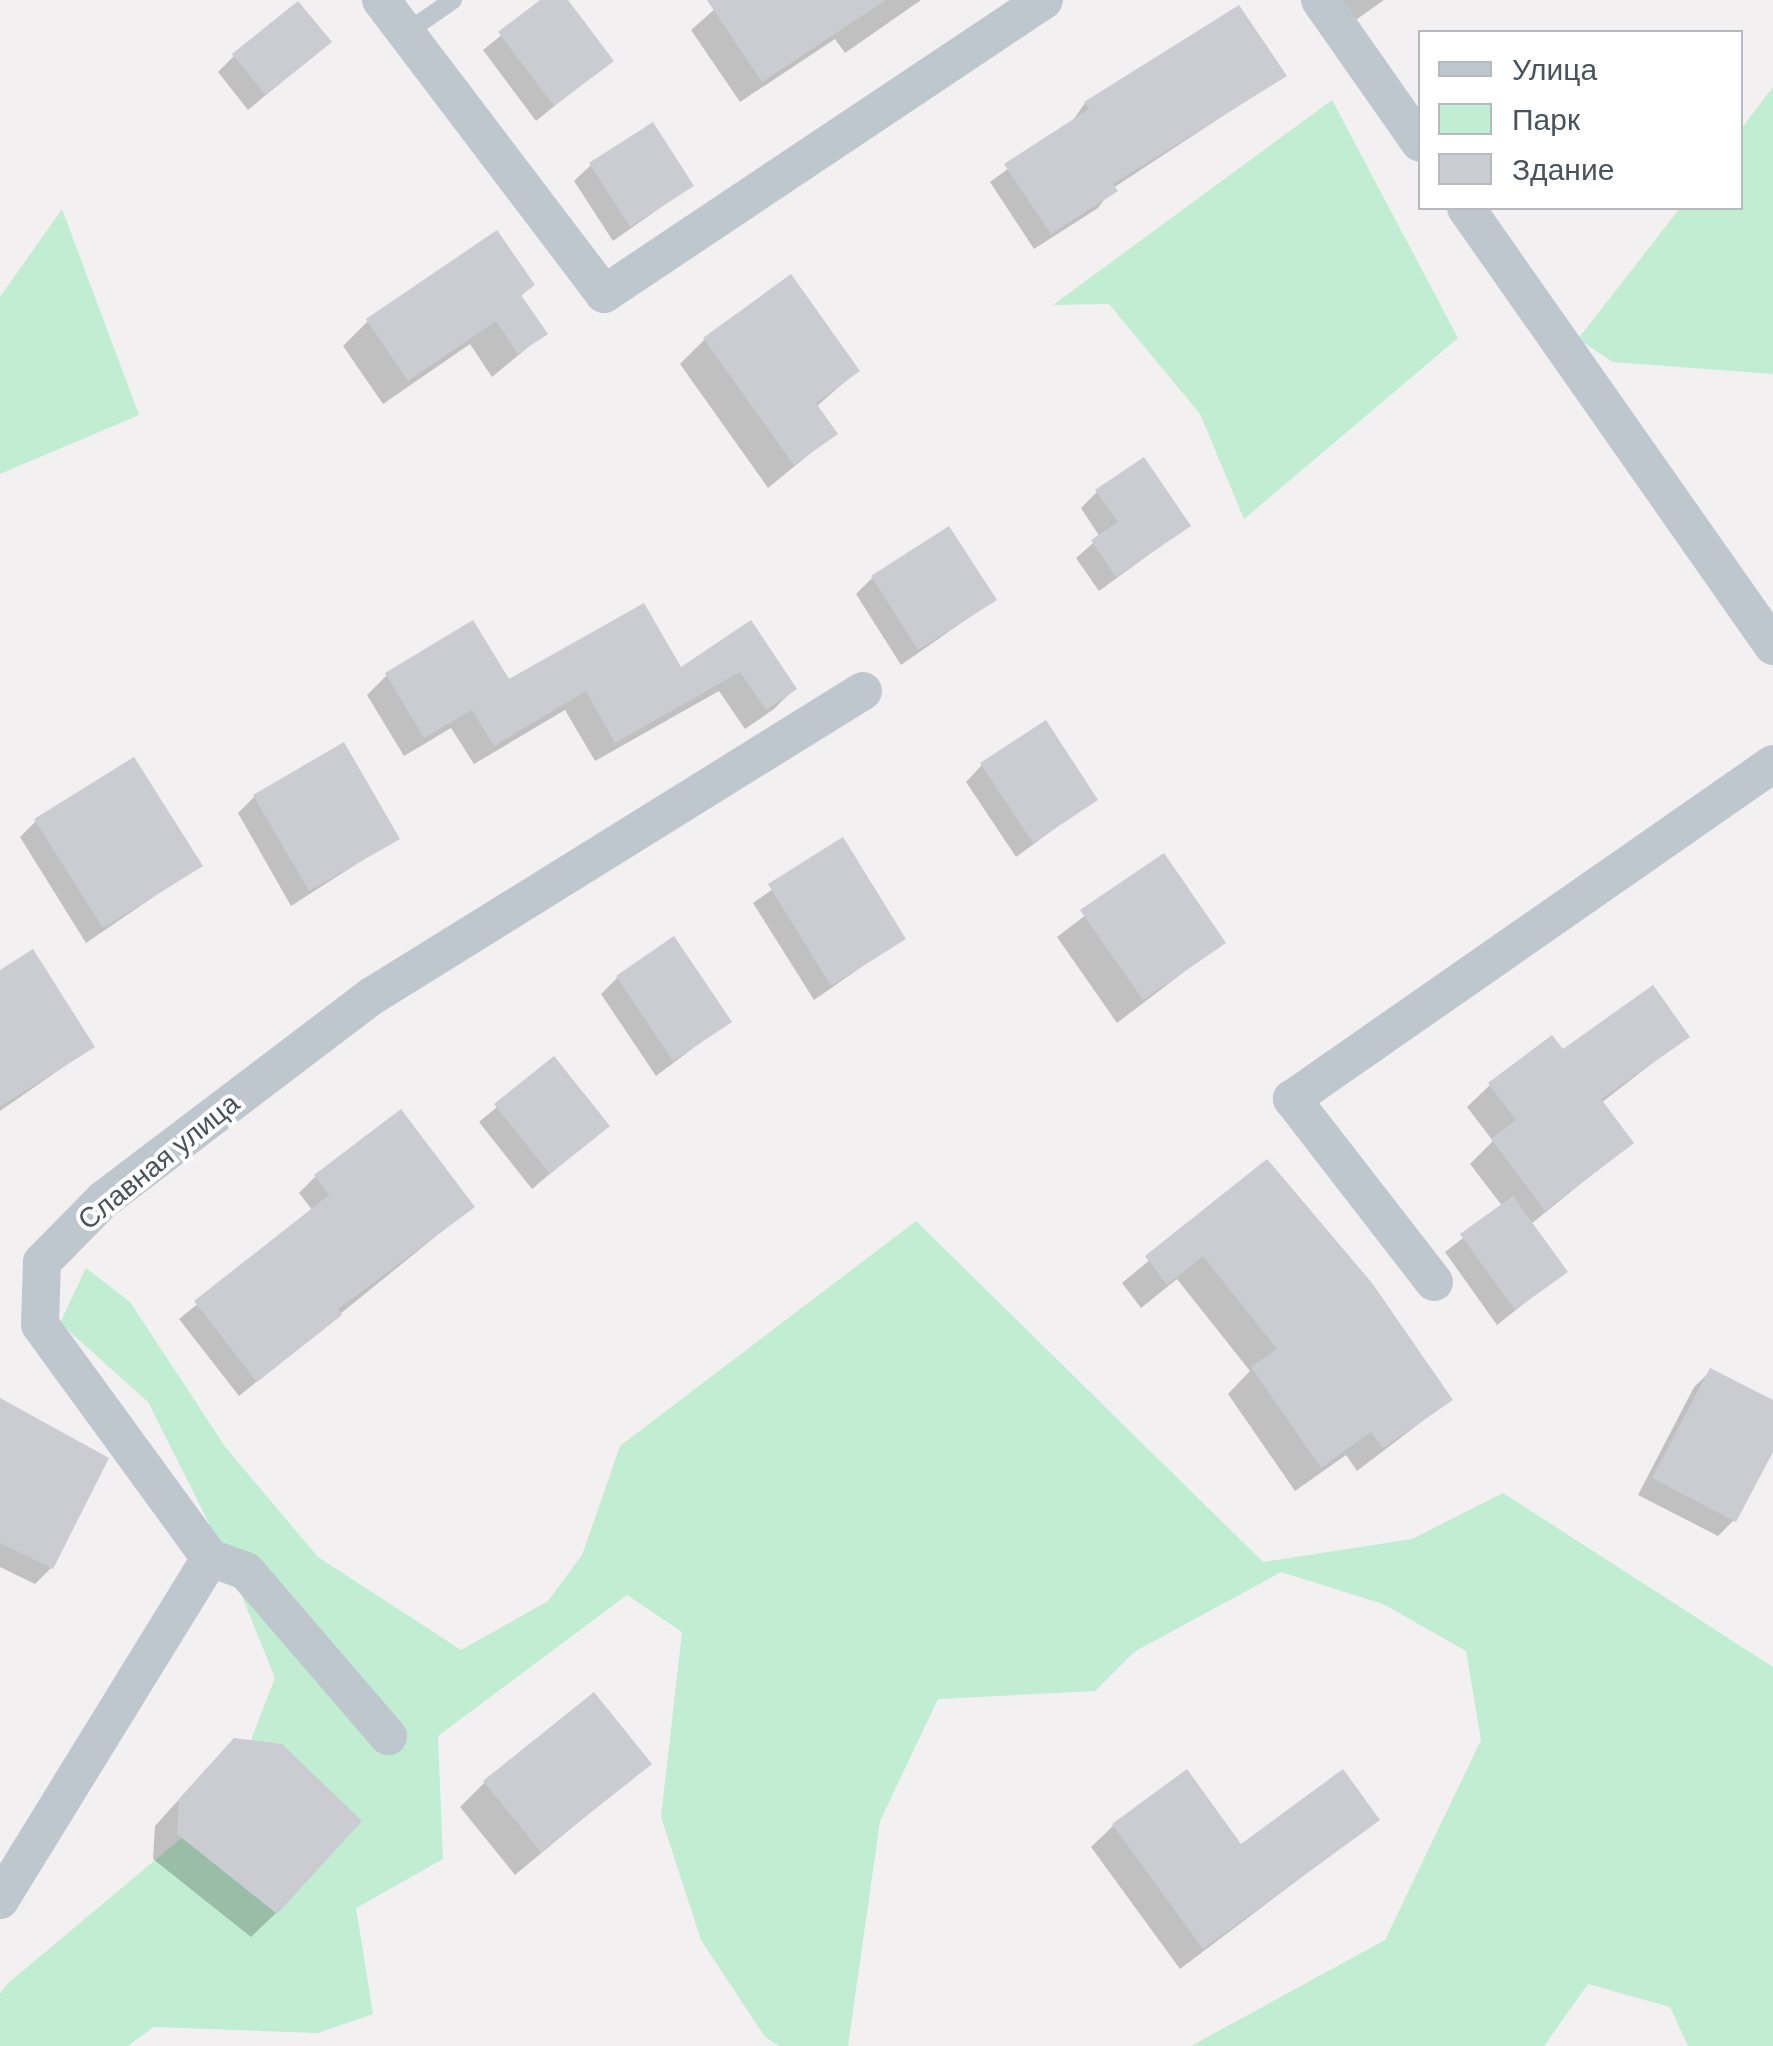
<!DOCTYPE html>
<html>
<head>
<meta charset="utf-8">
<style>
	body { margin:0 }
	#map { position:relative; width:1773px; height:2046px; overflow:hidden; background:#f2f0f0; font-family:"DM Sans",sans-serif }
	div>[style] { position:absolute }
	.green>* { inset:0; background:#c1edd2 }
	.shadow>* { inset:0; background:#0003 }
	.building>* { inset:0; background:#caccd2 }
	.lane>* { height:18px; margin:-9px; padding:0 9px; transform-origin:9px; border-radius:9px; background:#bfc7ce }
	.street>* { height:38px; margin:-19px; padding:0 19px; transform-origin:19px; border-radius:19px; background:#bfc7ce }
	span { translate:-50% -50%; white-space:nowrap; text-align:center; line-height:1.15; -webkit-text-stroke:8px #fff; paint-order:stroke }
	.street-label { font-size:28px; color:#49535c }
	.legend { position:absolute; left:1418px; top:30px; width:325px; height:180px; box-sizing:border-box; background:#fff; border:2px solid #b6babe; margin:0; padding:12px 18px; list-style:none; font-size:30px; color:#49535c }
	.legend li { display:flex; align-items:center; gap:20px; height:50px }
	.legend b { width:50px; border:2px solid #b6babe }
</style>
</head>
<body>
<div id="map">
	<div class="green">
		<div style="clip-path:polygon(1773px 87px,1773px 374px,1613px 362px,1578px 339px,1680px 208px,1740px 208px,1741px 129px)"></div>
		<div style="clip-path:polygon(1332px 100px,1458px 338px,1244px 519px,1200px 414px,1109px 304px,1053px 305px)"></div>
		<div style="clip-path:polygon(62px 209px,139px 415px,0 474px,0 297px)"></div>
		<div style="clip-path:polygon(916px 1221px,1263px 1562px,1412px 1539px,1503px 1493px,1773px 1667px,1773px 2046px,1688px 2046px,1670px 2007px,1588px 1984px,1544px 2046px,1191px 2046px,1385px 1940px,1481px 1740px,1466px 1651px,1383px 1604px,1281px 1572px,1134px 1652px,1095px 1691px,938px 1699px,880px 1821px,848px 2046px,779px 2046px,765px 2037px,701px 1940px,661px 1817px,682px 1632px,627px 1595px,438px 1736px,443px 1859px,356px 1908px,373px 2014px,318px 2033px,154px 2027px,128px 2046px,0 2046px,0 1994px,7px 1984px,228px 1799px,275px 1678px,226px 1557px,148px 1402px,60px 1323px,86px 1268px,130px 1302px,226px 1448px,318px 1557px,461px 1650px,548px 1601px,582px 1555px,620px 1446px)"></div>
	</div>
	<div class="shadow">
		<div style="clip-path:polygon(545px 0,565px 0,610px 61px,536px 121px,483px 50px)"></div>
		<div style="clip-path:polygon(725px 0,921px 0,845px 53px,835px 39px,740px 102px,691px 30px)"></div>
		<div style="clip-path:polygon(1333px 0,1384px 0,1350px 24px)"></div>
		<div style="clip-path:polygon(328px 42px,248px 110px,218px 72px,234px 56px)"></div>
		<div style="clip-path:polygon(1284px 76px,1113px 188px,1098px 208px,1034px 249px,990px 182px,1071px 123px,1085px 103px)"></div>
		<div style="clip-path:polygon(591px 165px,691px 186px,613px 241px,574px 181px)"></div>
		<div style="clip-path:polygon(532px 285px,519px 298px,544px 334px,492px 377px,470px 344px,383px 404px,343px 346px,368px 321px)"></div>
		<div style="clip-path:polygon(705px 339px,857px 371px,816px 407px,835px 433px,768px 488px,680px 364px)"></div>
		<div style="clip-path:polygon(1097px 492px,1188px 526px,1099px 591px,1076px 558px,1100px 537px,1081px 508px)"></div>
		<div style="clip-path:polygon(872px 578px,994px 600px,901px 665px,856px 594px)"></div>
		<div style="clip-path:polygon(750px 623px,794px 689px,774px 709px,745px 729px,719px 691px,595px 761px,565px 710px,474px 764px,451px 728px,404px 756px,367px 695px,387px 675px,508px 682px,680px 671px)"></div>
		<div style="clip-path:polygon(982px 765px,1095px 799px,1016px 857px,966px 782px)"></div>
		<div style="clip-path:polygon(254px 797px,397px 838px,291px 906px,238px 813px)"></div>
		<div style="clip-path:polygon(36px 821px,200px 865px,86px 943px,20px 837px)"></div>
		<div style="clip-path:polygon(842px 841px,903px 938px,814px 1000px,753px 903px)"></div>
		<div style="clip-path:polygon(1163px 856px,1223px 942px,1117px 1023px,1057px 937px)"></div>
		<div style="clip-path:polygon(0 973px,92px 1047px,0 1111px)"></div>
		<div style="clip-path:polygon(617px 978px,729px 1021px,656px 1076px,601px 994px)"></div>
		<div style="clip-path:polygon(1686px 1037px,1601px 1103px,1631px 1143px,1531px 1224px,1565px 1271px,1497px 1325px,1445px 1252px,1503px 1207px,1470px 1164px,1493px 1141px,1467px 1107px,1490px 1085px,1562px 1052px)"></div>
		<div style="clip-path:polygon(553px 1060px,606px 1126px,532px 1189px,479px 1122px)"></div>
		<div style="clip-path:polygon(1267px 1163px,1450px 1400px,1357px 1471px,1346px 1455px,1295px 1491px,1228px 1394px,1250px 1371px,1177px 1279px,1141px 1308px,1122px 1283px)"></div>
		<div style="clip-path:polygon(315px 1177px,472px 1207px,239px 1396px,179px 1319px,313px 1211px,299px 1193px)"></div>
		<div style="clip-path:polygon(1711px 1371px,1773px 1403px,1773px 1446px,1734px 1520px,1718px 1536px,1638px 1495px,1694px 1387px)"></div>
		<div style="clip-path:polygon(0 1404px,51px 1568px,35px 1584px,0 1567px)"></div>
		<div style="clip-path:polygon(648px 1764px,515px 1875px,460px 1807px,485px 1782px)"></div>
		<div style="clip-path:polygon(209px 1766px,276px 1913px,251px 1937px,153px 1859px,155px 1826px)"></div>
		<div style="clip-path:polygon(1377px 1820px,1180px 1969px,1091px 1847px,1113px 1826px,1240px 1847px)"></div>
	</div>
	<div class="building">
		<div style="clip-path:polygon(540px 0,568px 0,614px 61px,554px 106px,498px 32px)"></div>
		<div style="clip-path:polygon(707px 0,886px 0,762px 82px)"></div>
		<div style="clip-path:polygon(298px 1px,332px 42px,266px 95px,232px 54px)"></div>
		<div style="clip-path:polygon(1239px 5px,1287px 76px,1113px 184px,1118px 191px,1051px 234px,1004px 164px,1089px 109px,1084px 102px)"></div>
		<div style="clip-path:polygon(653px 122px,694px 186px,630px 227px,589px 163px)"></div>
		<div style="clip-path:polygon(497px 230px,535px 285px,521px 295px,548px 334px,518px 354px,496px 321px,408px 381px,366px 319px)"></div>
		<div style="clip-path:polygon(791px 274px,860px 371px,816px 403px,838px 434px,794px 465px,703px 338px)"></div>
		<div style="clip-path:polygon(1144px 457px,1191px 526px,1116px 577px,1091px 540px,1118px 522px,1095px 490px)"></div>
		<div style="clip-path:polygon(949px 526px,997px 600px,918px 650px,871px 576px)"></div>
		<div style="clip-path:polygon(644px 603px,681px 667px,751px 620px,797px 689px,766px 710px,740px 672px,615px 743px,586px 691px,494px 746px,472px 710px,424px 738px,385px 673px,473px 620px,509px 679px)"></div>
		<div style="clip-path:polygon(1046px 720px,1098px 800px,1033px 843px,980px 763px)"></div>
		<div style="clip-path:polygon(344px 742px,400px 839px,309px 891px,253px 795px)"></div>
		<div style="clip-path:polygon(134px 757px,203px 866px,103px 928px,34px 819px)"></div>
		<div style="clip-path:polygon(843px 837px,906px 939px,831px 986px,768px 884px)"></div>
		<div style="clip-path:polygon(1164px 853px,1226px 943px,1143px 1000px,1080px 910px)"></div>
		<div style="clip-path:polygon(674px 936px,732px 1022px,673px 1061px,616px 976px)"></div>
		<div style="clip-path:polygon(33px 949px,95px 1047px,0 1107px,0 970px)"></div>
		<div style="clip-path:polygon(1653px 985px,1690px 1037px,1601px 1099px,1634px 1143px,1545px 1211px,1491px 1139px,1516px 1120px,1488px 1083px,1552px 1035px,1563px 1049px)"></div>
		<div style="clip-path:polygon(554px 1056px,610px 1126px,550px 1174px,494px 1104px)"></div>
		<div style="clip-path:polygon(401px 1109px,475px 1207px,338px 1309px,342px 1315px,257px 1382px,194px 1301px,329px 1195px,314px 1175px)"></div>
		<div style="clip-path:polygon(1267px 1159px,1372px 1283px,1453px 1400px,1383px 1448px,1371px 1432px,1321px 1468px,1251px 1367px,1277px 1349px,1203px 1256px,1167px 1285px,1145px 1256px)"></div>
		<div style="clip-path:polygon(1513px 1196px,1568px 1272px,1515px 1310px,1460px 1234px)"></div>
		<div style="clip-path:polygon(1710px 1368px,1773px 1400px,1773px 1452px,1736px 1522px,1652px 1478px)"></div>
		<div style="clip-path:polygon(0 1398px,109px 1458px,53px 1569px,0 1543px)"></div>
		<div style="clip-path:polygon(594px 1692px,652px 1764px,541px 1852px,483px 1781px)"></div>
		<div style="clip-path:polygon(234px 1738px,282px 1744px,362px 1821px,277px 1914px,177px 1834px,179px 1799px)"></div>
		<div style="clip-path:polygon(1187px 1769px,1241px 1844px,1343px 1769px,1380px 1820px,1203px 1949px,1112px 1824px)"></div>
	</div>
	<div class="lane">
		<div style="left:407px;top:32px;width:56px;rotate:-34.8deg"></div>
	</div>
	<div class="street">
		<div style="left:381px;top:0;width:369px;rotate:52.8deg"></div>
		<div style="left:604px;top:294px;width:529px;rotate:-33.75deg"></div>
		<div style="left:1320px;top:0;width:174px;rotate:55deg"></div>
		<div style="left:1466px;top:208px;width:535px;rotate:54.97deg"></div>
		<div style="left:1434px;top:1282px;width:232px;rotate:-127.8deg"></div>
		<div style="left:1292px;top:1099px;width:586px;rotate:-34.86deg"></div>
		<div style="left:210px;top:1558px;width:38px;rotate:20deg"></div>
		<div style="left:246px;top:1571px;width:218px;rotate:49.3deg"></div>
		<div style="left:0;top:1900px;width:401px;rotate:-58.4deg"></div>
		<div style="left:210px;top:1558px;width:288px;rotate:-126.1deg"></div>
		<div style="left:40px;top:1325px;width:63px;rotate:-88.2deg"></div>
		<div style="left:42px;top:1262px;width:87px;rotate:-45.5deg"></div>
		<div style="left:103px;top:1200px;width:338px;rotate:-37.2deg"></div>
		<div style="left:372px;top:996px;width:578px;rotate:-31.85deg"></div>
	</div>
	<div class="street-label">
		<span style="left:159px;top:1162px;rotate:-39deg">Славная улица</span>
	</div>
	<ul class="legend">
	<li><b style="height:12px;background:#bfc7ce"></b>Улица</li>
	<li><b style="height:28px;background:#c1edd2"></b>Парк</li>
	<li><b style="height:28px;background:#caccd2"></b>Здание</li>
	</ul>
</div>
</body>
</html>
